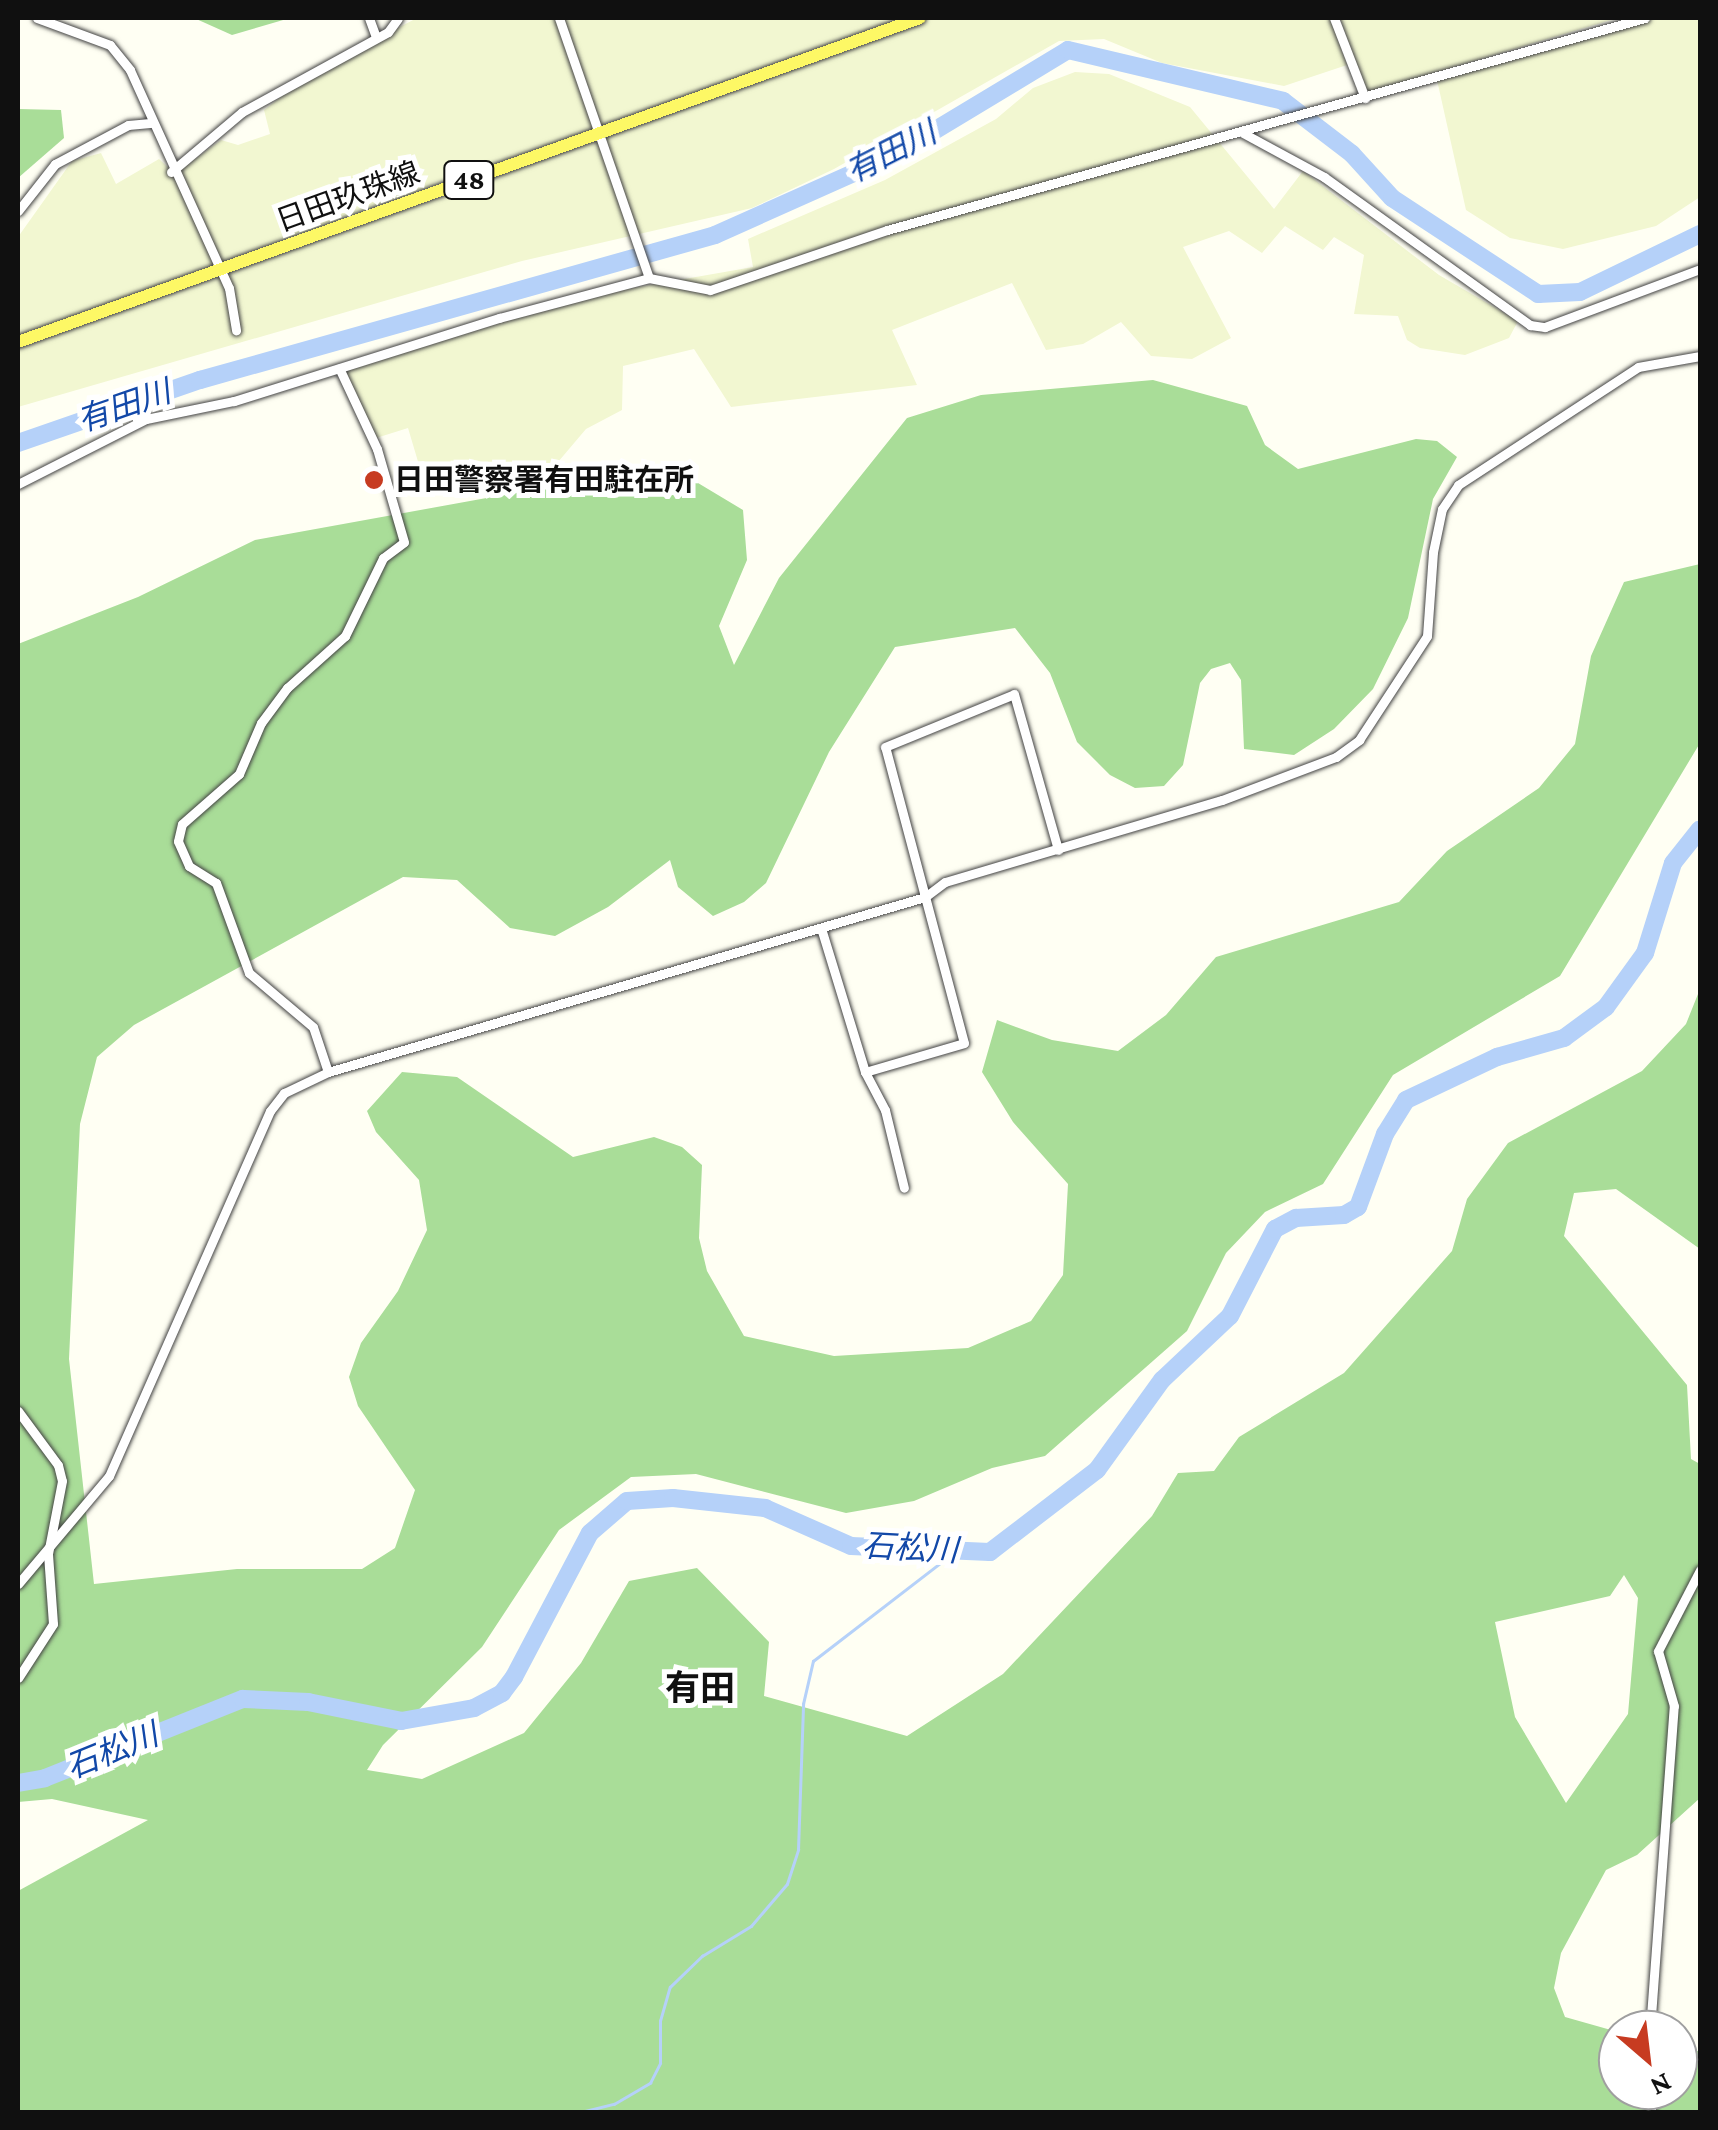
<!DOCTYPE html>
<html>
<head>
<meta charset="utf-8">
<style>
	body { margin:0 }
	#map { position:relative; width:1718px; height:2130px; overflow:hidden; background:#fffff3; font-family:"Crimson Pro","Noto Sans JP",serif }
	div>[style] { position:absolute }
	.farmland>* { inset:0; background:#f2f7d1 }
	.forest>* { inset:0; background:#a9dd98 }
	.stream>* { height:2.5px; margin:-1.25px; padding:0 1.25px; transform-origin:1.25px; border-radius:1.25px; background:#b5d1f9 }
	.river>* { height:18px; margin:-9px; padding:0 9px; transform-origin:9px; border-radius:9px; background:#b5d1f9 }
	.roads { filter:drop-shadow(0 0 2px #434343) drop-shadow(0 0 2px #434343) }
	.street>* { height:9px; margin:-4.5px; padding:0 4.5px; transform-origin:4.5px; border-radius:4.5px; background:#fff }
	.primary>* { height:12px; margin:-6px; padding:0 6px; transform-origin:6px; border-radius:6px; background:#fdf865 }
	.dots>* { width:28px; height:28px; translate:-50% -50%; box-sizing:border-box; border:5px solid #fff; border-radius:50% }
	span { translate:-50% -50%; white-space:nowrap; text-align:center; line-height:1.15; -webkit-text-stroke:10px #fff; paint-order:stroke }
	.shield-label span { padding:2px 8px; background:#fff; border:2px solid; border-radius:8px; -webkit-text-stroke-width:0 }
	.shield-label { font-size:28px; color:#101010; font-weight:700 }
	.street-label { font-size:30px; color:#101010 }
	.poi-label { font-size:30px; color:#101010; font-weight:700 }
	.left { translate:0 -50%; text-align:left }
	.water-label { font-size:32px; color:#1248a8; font-style:italic }
	.quarter-label { font-size:35px; color:#101010; font-weight:700 }
	.frame { position:absolute; inset:0; border:20px solid #101010; pointer-events:none }
	.north { position:absolute; left:1598px; top:2010px; width:100px; height:100px; box-sizing:border-box; background:#fff; border:2px solid #9f9f9f; border-radius:50%; rotate:152deg; font-size:28px; font-weight:700; line-height:40px; text-align:center; color:#101010 }
	.north::after { content:''; display:block; margin:auto; width:35px; height:45px; background:#c73b21; clip-path:polygon(50% 0,100% 100%,50% 72%,0 100%) }
</style>
</head>
<body>
<div id="map">
	<div class="farmland">
		<div style="clip-path:polygon(417px 18px,1330px 18px,1347px 65px,1284px 86px,1162px 63px,1104px 39px,1059px 41px,834px 169px,752px 208px,522px 261px,18px 407px,18px 237px,72px 161px,101px 153px,116px 184px,159px 159px,175px 174px,221px 140px,238px 145px,270px 134px,264px 110px,315px 71px)"></div>
		<div style="clip-path:polygon(1340px 18px,1618px 18px,1366px 93px)"></div>
		<div style="clip-path:polygon(1655px 18px,1700px 18px,1700px 197px,1656px 226px,1563px 249px,1510px 238px,1466px 210px,1437px 80px)"></div>
		<div style="clip-path:polygon(1075px 72px,1109px 74px,1190px 107px,1274px 209px,1303px 171px,1439px 275px,1518px 321px,1509px 338px,1465px 355px,1420px 348px,1407px 340px,1398px 316px,1354px 314px,1364px 255px,1334px 237px,1323px 250px,1285px 226px,1262px 253px,1229px 231px,1183px 247px,1231px 338px,1192px 359px,1151px 356px,1121px 322px,1083px 344px,1046px 350px,1012px 283px,892px 330px,917px 385px,731px 407px,694px 349px,623px 366px,622px 410px,586px 429px,558px 462px,505px 482px,475px 475px,422px 475px,408px 428px,373px 439px,343px 370px,593px 295px,753px 267px,748px 239px,885px 180px,996px 119px,1033px 88px)"></div>
	</div>
	<div class="forest">
		<div style="clip-path:polygon(194px 18px,290px 18px,232px 35px)"></div>
		<div style="clip-path:polygon(18px 109px,61px 110px,64px 138px,18px 178px)"></div>
		<div style="clip-path:polygon(evenodd,1153px 380px,1247px 406px,1265px 445px,1298px 469px,1416px 439px,1437px 441px,1457px 457px,1433px 499px,1408px 618px,1373px 689px,1334px 729px,1294px 755px,1244px 749px,1241px 680px,1230px 663px,1211px 669px,1200px 683px,1183px 765px,1164px 786px,1135px 788px,1110px 775px,1077px 742px,1050px 673px,1015px 628px,895px 647px,829px 752px,766px 883px,744px 902px,713px 916px,678px 887px,670px 860px,608px 907px,555px 936px,510px 928px,457px 880px,403px 877px,134px 1025px,97px 1057px,80px 1124px,69px 1359px,94px 1584px,237px 1569px,362px 1569px,395px 1548px,415px 1490px,358px 1406px,349px 1377px,361px 1343px,398px 1291px,427px 1230px,419px 1180px,376px 1132px,367px 1111px,402px 1072px,457px 1077px,573px 1157px,654px 1137px,682px 1147px,702px 1165px,699px 1238px,707px 1271px,744px 1336px,834px 1356px,968px 1348px,1031px 1321px,1063px 1275px,1068px 1184px,1013px 1122px,982px 1072px,997px 1020px,1052px 1040px,1118px 1051px,1166px 1015px,1216px 957px,1399px 902px,1447px 851px,1539px 788px,1575px 744px,1591px 656px,1624px 582px,1700px 564px,1700px 743px,1560px 976px,1393px 1075px,1323px 1184px,1265px 1212px,1226px 1253px,1187px 1331px,1045px 1456px,992px 1468px,914px 1501px,846px 1513px,696px 1474px,631px 1477px,559px 1530px,482px 1647px,383px 1745px,367px 1770px,422px 1779px,524px 1733px,581px 1663px,629px 1581px,697px 1568px,769px 1642px,764px 1696px,907px 1736px,1003px 1674px,1152px 1516px,1178px 1473px,1214px 1471px,1239px 1437px,1344px 1373px,1452px 1251px,1467px 1199px,1508px 1143px,1642px 1071px,1686px 1024px,1700px 989px,1700px 1249px,1616px 1189px,1574px 1193px,1564px 1236px,1687px 1385px,1691px 1459px,1700px 1464px,1700px 1798px,1637px 1855px,1606px 1870px,1561px 1953px,1554px 1988px,1565px 2017px,1618px 2032px,1618px 2090px,1678px 2090px,1678px 2051px,1700px 2051px,1700px 2112px,18px 2112px,18px 1891px,148px 1820px,52px 1799px,18px 1802px,18px 644px,138px 597px,255px 540px,514px 493px,638px 479px,698px 483px,743px 510px,747px 560px,719px 626px,734px 665px,779px 578px,907px 418px,981px 395px,1153px 380px,1624px 1575px,1638px 1598px,1628px 1714px,1566px 1803px,1515px 1717px,1495px 1622px,1610px 1596px,1624px 1575px)"></div>
	</div>
	<div class="stream">
		<div style="left:581px;top:2112px;width:34px;rotate:-14deg"></div>
		<div style="left:614px;top:2104px;width:42px;rotate:-30.3deg"></div>
		<div style="left:650px;top:2083px;width:22px;rotate:-63deg"></div>
		<div style="left:660px;top:2063px;width:42px;rotate:-90deg"></div>
		<div style="left:660px;top:2021px;width:35px;rotate:-74deg"></div>
		<div style="left:670px;top:1987px;width:45px;rotate:-44.1deg"></div>
		<div style="left:702px;top:1956px;width:57px;rotate:-31.5deg"></div>
		<div style="left:751px;top:1926px;width:55px;rotate:-49.4deg"></div>
		<div style="left:787px;top:1884px;width:36px;rotate:-72deg"></div>
		<div style="left:798px;top:1850px;width:146px;rotate:-88deg"></div>
		<div style="left:803px;top:1704px;width:44px;rotate:-76.9deg"></div>
		<div style="left:813px;top:1661px;width:175px;rotate:-37.6deg"></div>
	</div>
	<div class="river">
		<div style="left:18px;top:443px;width:193px;rotate:-19.1deg"></div>
		<div style="left:200px;top:380px;width:535px;rotate:-15.72deg"></div>
		<div style="left:715px;top:235px;width:196px;rotate:-24.1deg"></div>
		<div style="left:894px;top:155px;width:203px;rotate:-31.1deg"></div>
		<div style="left:1068px;top:50px;width:221px;rotate:13.3deg"></div>
		<div style="left:1283px;top:101px;width:87px;rotate:37.5deg"></div>
		<div style="left:1352px;top:154px;width:59px;rotate:47.7deg"></div>
		<div style="left:1392px;top:198px;width:175px;rotate:33.3deg"></div>
		<div style="left:1538px;top:294px;width:42px;rotate:-2.7deg"></div>
		<div style="left:1580px;top:292px;width:133px;rotate:-25.8deg"></div>
		<div style="left:18px;top:1783px;width:27px;rotate:-10deg"></div>
		<div style="left:45px;top:1778px;width:213px;rotate:-21.8deg"></div>
		<div style="left:243px;top:1699px;width:65px;rotate:2.6deg"></div>
		<div style="left:308px;top:1702px;width:95px;rotate:11.5deg"></div>
		<div style="left:401px;top:1721px;width:74px;rotate:-10.1deg"></div>
		<div style="left:474px;top:1708px;width:32px;rotate:-28deg"></div>
		<div style="left:502px;top:1693px;width:20px;rotate:-53deg"></div>
		<div style="left:514px;top:1677px;width:163px;rotate:-62.2deg"></div>
		<div style="left:590px;top:1533px;width:49px;rotate:-40.9deg"></div>
		<div style="left:627px;top:1501px;width:46px;rotate:-3.7deg"></div>
		<div style="left:673px;top:1498px;width:93px;rotate:6.2deg"></div>
		<div style="left:765px;top:1508px;width:94px;rotate:23.8deg"></div>
		<div style="left:851px;top:1546px;width:139px;rotate:2.5deg"></div>
		<div style="left:990px;top:1552px;width:135px;rotate:-37.5deg"></div>
		<div style="left:1097px;top:1470px;width:111px;rotate:-54.2deg"></div>
		<div style="left:1162px;top:1380px;width:93px;rotate:-43.3deg"></div>
		<div style="left:1230px;top:1316px;width:98px;rotate:-62.7deg"></div>
		<div style="left:1275px;top:1229px;width:24px;rotate:-28deg"></div>
		<div style="left:1296px;top:1218px;width:48px;rotate:-3.6deg"></div>
		<div style="left:1344px;top:1215px;width:16px;rotate:-30deg"></div>
		<div style="left:1358px;top:1207px;width:78px;rotate:-69.7deg"></div>
		<div style="left:1385px;top:1134px;width:40px;rotate:-58deg"></div>
		<div style="left:1406px;top:1100px;width:101px;rotate:-25.3deg"></div>
		<div style="left:1497px;top:1057px;width:70px;rotate:-15.8deg"></div>
		<div style="left:1564px;top:1038px;width:52px;rotate:-36.4deg"></div>
		<div style="left:1606px;top:1007px;width:67px;rotate:-54.2deg"></div>
		<div style="left:1645px;top:953px;width:94px;rotate:-72.7deg"></div>
		<div style="left:1673px;top:863px;width:43px;rotate:-51.5deg"></div>
	</div>
	<div class="roads">
		<div class="street">
			<div style="left:37px;top:18px;width:78px;rotate:20.3deg"></div>
			<div style="left:110px;top:45px;width:32px;rotate:51deg"></div>
			<div style="left:130px;top:70px;width:239px;rotate:65.6deg"></div>
			<div style="left:229px;top:288px;width:43px;rotate:80.5deg"></div>
			<div style="left:369px;top:18px;width:20px;rotate:70deg"></div>
			<div style="left:559px;top:18px;width:275px;rotate:70.9deg"></div>
			<div style="left:1334px;top:18px;width:86px;rotate:68.8deg"></div>
			<div style="left:1243px;top:133px;width:92px;rotate:28.5deg"></div>
			<div style="left:1324px;top:177px;width:254px;rotate:35.7deg"></div>
			<div style="left:1530px;top:325px;width:15px;rotate:8deg"></div>
			<div style="left:1545px;top:327px;width:165px;rotate:-20.5deg"></div>
			<div style="left:171px;top:172px;width:93px;rotate:-40.2deg"></div>
			<div style="left:242px;top:112px;width:166px;rotate:-28.7deg"></div>
			<div style="left:388px;top:32px;width:17px;rotate:-54deg"></div>
			<div style="left:18px;top:211px;width:60px;rotate:-51.8deg"></div>
			<div style="left:55px;top:164px;width:83px;rotate:-28.1deg"></div>
			<div style="left:128px;top:125px;width:25px;rotate:-5deg"></div>
			<div style="left:18px;top:484px;width:144px;rotate:-26.9deg"></div>
			<div style="left:146px;top:419px;width:90px;rotate:-11.6deg"></div>
			<div style="left:234px;top:401px;width:278px;rotate:-17.4deg"></div>
			<div style="left:499px;top:318px;width:155px;rotate:-14.9deg"></div>
			<div style="left:649px;top:278px;width:62px;rotate:11.1deg"></div>
			<div style="left:710px;top:290px;width:187px;rotate:-18.7deg"></div>
			<div style="left:887px;top:230px;width:787px;rotate:-15.63deg"></div>
			<div style="left:821px;top:928px;width:151px;rotate:73deg"></div>
			<div style="left:865px;top:1072px;width:43px;rotate:62.2deg"></div>
			<div style="left:885px;top:1110px;width:80px;rotate:76.3deg"></div>
			<div style="left:328px;top:1072px;width:47px;rotate:-108.4deg"></div>
			<div style="left:313px;top:1027px;width:84px;rotate:-139.8deg"></div>
			<div style="left:249px;top:973px;width:96px;rotate:-110.1deg"></div>
			<div style="left:216px;top:883px;width:32px;rotate:-148deg"></div>
			<div style="left:189px;top:866px;width:27px;rotate:-114deg"></div>
			<div style="left:178px;top:841px;width:17px;rotate:-77deg"></div>
			<div style="left:182px;top:824px;width:76px;rotate:-41.3deg"></div>
			<div style="left:239px;top:774px;width:56px;rotate:-66.7deg"></div>
			<div style="left:261px;top:723px;width:44px;rotate:-53.4deg"></div>
			<div style="left:287px;top:688px;width:78px;rotate:-41.9deg"></div>
			<div style="left:345px;top:636px;width:87px;rotate:-64deg"></div>
			<div style="left:383px;top:558px;width:26px;rotate:-37deg"></div>
			<div style="left:404px;top:542px;width:97px;rotate:-106.2deg"></div>
			<div style="left:377px;top:449px;width:89px;rotate:-115.1deg"></div>
			<div style="left:865px;top:1072px;width:103px;rotate:-16.3deg"></div>
			<div style="left:964px;top:1043px;width:306px;rotate:-104.9deg"></div>
			<div style="left:885px;top:747px;width:139px;rotate:-22.3deg"></div>
			<div style="left:1014px;top:694px;width:162px;rotate:74.2deg"></div>
			<div style="left:18px;top:1411px;width:67px;rotate:53.5deg"></div>
			<div style="left:58px;top:1465px;width:16px;rotate:76deg"></div>
			<div style="left:62px;top:1481px;width:74px;rotate:100.9deg"></div>
			<div style="left:48px;top:1554px;width:70px;rotate:85.9deg"></div>
			<div style="left:53px;top:1624px;width:64px;rotate:122.9deg"></div>
			<div style="left:18px;top:1584px;width:141px;rotate:-49.9deg"></div>
			<div style="left:109px;top:1476px;width:399px;rotate:-66.2deg"></div>
			<div style="left:270px;top:1111px;width:23px;rotate:-52deg"></div>
			<div style="left:284px;top:1093px;width:49px;rotate:-25.5deg"></div>
			<div style="left:328px;top:1072px;width:622px;rotate:-16.34deg"></div>
			<div style="left:925px;top:897px;width:25px;rotate:-37deg"></div>
			<div style="left:945px;top:882px;width:289px;rotate:-16.5deg"></div>
			<div style="left:1222px;top:800px;width:122px;rotate:-20.7deg"></div>
			<div style="left:1336px;top:757px;width:29px;rotate:-36deg"></div>
			<div style="left:1359px;top:740px;width:124px;rotate:-56.8deg"></div>
			<div style="left:1427px;top:636px;width:84px;rotate:-85.9deg"></div>
			<div style="left:1433px;top:552px;width:44px;rotate:-78.2deg"></div>
			<div style="left:1442px;top:509px;width:29px;rotate:-56deg"></div>
			<div style="left:1458px;top:485px;width:215px;rotate:-33.2deg"></div>
			<div style="left:1638px;top:367px;width:63px;rotate:-10.1deg"></div>
			<div style="left:1650px;top:2030px;width:325px;rotate:-85.8deg"></div>
			<div style="left:1674px;top:1706px;width:57px;rotate:-106.2deg"></div>
			<div style="left:1658px;top:1651px;width:91px;rotate:-62.6deg"></div>
			<div style="left:1651px;top:2112px;width:22px;rotate:-90deg"></div>
		</div>
		<div class="primary">
			<div style="left:18px;top:342px;width:958px;rotate:-19.76deg"></div>
		</div>
	</div>
	<div class="dots">
		<div style="left:374px;top:480px;background:#c73b21"></div>
	</div>
	<div class="shield-label">
		<span style="left:469px;top:180px">48</span>
	</div>
	<div class="street-label">
		<span style="left:348px;top:197px;rotate:-20deg">日田玖珠線</span>
	</div>
	<div class="poi-label">
		<span class="left" style="left:394px;top:480px">日田警察署有田駐在所</span>
	</div>
	<div class="water-label">
		<span style="left:891px;top:152px;rotate:-27deg">有田川</span>
		<span style="left:124px;top:406px;rotate:-19deg">有田川</span>
		<span style="left:910px;top:1548px;rotate:3deg">石松川</span>
		<span style="left:112px;top:1751px;rotate:-22deg">石松川</span>
	</div>
	<div class="quarter-label">
		<span style="left:700px;top:1689px">有田</span>
	</div>
	<div class="frame"></div>
	<div class="north">N</div>
</div>
</body>
</html>
